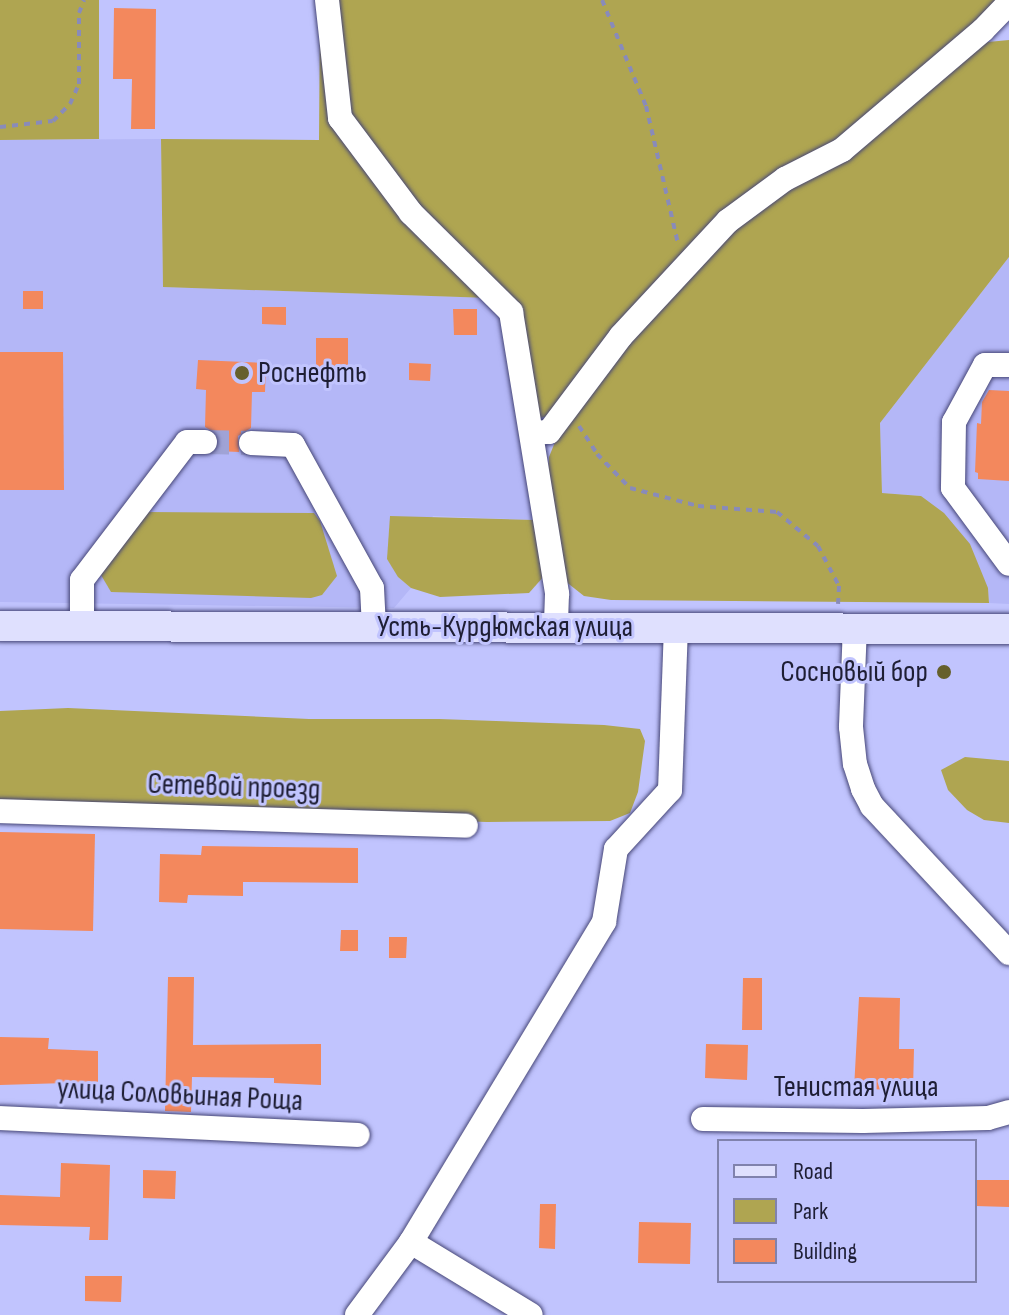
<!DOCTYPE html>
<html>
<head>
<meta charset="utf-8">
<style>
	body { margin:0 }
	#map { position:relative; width:1009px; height:1315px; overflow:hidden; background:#c1c4fe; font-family:"Sofia Sans Condensed",sans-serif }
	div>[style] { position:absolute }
	.built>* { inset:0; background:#b4b7f7 }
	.green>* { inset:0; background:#afa551 }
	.building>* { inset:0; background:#f3885d }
	.minor-tunnel>* { height:24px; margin-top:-12px; transform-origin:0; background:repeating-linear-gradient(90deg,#a0a3d6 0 24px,transparent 0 36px) }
	.path>* { height:4px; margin-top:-2px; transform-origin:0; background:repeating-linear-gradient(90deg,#898bb9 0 6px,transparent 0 12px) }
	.roads { filter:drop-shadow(0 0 2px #464677) drop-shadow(0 0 2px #464677) }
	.minor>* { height:24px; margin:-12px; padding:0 12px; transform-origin:12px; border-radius:12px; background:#fff }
	.major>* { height:30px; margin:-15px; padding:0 15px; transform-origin:15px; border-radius:15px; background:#dfe0fe }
	.dots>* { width:22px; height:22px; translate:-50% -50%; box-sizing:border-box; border:4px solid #c1c4fe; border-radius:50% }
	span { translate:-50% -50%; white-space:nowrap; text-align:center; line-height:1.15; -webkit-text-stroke:6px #c1c4fe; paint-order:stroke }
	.poi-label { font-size:30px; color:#1e1e34 }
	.left { translate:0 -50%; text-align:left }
	.right { translate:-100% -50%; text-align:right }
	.street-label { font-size:30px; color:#1e1e34 }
	.legend { position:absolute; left:717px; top:1139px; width:260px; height:144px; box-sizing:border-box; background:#c1c4fe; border:2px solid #8082ad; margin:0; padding:10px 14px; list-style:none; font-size:24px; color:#1e1e34 }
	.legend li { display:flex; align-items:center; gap:16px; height:40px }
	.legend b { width:40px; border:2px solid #8082ad }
</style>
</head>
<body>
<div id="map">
	<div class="built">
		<div style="clip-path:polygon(161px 139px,163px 287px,490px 298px,508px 321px,534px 520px,433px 516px,398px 577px,411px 588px,394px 608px,0 602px,0 140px)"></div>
		<div style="clip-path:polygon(1009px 257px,1009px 604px,989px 603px,988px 588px,921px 496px,882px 493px,880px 423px)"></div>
	</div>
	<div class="green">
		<div style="clip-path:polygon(0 0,99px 0,99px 139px,0 140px)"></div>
		<div style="clip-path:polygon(320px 0,999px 0,978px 23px,836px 140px,726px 212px,676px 259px,613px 331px,549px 416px,540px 418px,508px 321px,490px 298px,163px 287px,161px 139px,319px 140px)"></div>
		<div style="clip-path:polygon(1009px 40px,1009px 257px,880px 423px,882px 493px,921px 496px,944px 513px,970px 544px,988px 588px,989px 603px,611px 600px,584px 596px,565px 581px,548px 471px,549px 457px,559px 432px,627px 344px,736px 229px,962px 55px,988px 42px)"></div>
		<div style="clip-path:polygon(146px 512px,314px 513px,320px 521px,337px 576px,322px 595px,311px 598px,111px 592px,101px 575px)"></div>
		<div style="clip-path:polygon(390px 516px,534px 520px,545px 575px,529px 593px,440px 597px,411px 588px,398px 577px,387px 559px)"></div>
		<div style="clip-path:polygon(68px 708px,309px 719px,439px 719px,604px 725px,640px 729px,645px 741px,638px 792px,630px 813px,610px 821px,487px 822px,0 805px,0 711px)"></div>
		<div style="clip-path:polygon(965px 757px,1009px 761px,1009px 823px,984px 820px,967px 810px,948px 790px,941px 770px)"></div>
	</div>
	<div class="building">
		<div style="clip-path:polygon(114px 8px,156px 9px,155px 129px,131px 129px,132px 79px,113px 79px)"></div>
		<div style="clip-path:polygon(23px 291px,43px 291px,43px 309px,23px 309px)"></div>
		<div style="clip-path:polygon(262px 307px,286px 307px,286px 325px,262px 324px)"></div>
		<div style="clip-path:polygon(453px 309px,477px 309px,477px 335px,454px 335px)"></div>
		<div style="clip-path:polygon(316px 338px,348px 338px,348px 377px,316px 376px)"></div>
		<div style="clip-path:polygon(0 352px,63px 352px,64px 490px,0 490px)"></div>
		<div style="clip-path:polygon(198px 360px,266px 363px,265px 392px,252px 392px,251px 428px,238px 436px,239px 452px,216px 451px,218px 435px,205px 427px,206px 390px,196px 389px)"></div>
		<div style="clip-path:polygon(409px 363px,431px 364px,430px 381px,409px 380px)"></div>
		<div style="clip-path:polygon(989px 390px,1009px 391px,1009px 481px,978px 479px,978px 473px,975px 472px,977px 423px,981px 424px,982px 402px)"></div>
		<div style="clip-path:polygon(0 832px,95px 834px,93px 931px,0 929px)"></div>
		<div style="clip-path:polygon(202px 846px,358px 848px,358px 883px,243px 882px,243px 896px,188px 895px,187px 903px,159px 902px,160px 854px,201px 855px)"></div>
		<div style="clip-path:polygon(341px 930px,358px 930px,358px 951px,340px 951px)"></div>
		<div style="clip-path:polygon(389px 937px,407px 937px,406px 958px,389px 958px)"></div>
		<div style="clip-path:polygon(168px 977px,194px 977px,193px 1045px,321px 1044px,321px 1085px,274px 1083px,274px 1078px,192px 1077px,191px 1112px,165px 1111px)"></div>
		<div style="clip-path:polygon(743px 978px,762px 978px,762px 1030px,742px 1030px)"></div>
		<div style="clip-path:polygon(859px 997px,900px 998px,899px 1049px,914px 1049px,913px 1090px,854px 1089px)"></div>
		<div style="clip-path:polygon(0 1037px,49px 1038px,48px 1049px,98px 1051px,98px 1082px,0 1085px)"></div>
		<div style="clip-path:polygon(706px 1044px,748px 1045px,747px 1080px,705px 1078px)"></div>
		<div style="clip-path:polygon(61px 1163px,110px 1165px,108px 1240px,89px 1240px,90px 1227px,0 1225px,0 1195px,60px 1197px)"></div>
		<div style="clip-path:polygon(143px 1170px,176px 1171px,175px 1199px,143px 1198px)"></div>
		<div style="clip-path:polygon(975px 1180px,1009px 1180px,1009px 1207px,975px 1206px)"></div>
		<div style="clip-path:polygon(540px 1204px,556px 1204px,555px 1249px,539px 1248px)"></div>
		<div style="clip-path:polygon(639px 1222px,691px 1223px,690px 1264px,638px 1263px)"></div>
		<div style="clip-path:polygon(85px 1276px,122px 1276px,121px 1302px,85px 1301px)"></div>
	</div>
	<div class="minor-tunnel">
		<div style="left:205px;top:442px;width:46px;rotate:1.2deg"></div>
	</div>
	<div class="path">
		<div style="left:602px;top:0;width:115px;rotate:67.5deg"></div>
		<div style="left:646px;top:106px;width:142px;rotate:76.9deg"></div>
		<div style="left:0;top:127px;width:53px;rotate:-6.5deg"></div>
		<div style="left:53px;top:121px;width:24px;rotate:-45deg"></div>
		<div style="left:70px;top:104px;width:22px;rotate:-66deg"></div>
		<div style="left:79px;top:84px;width:71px;rotate:-90deg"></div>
		<div style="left:79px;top:13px;width:14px;rotate:-69deg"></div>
		<div style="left:579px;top:426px;width:33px;rotate:57deg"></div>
		<div style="left:597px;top:454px;width:47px;rotate:45.9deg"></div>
		<div style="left:630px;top:488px;width:70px;rotate:14.8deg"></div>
		<div style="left:698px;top:506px;width:79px;rotate:4.3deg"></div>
		<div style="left:777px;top:512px;width:53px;rotate:39.7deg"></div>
		<div style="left:818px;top:546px;width:45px;rotate:62.3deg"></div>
		<div style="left:839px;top:586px;width:18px;rotate:93deg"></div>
	</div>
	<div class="roads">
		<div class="minor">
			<div style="left:327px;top:0;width:119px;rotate:83.7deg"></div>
			<div style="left:340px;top:118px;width:119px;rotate:53.2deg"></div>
			<div style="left:411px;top:213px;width:141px;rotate:44.7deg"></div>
			<div style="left:511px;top:312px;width:286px;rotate:80.7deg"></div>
			<div style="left:557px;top:594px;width:34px;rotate:92deg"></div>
			<div style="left:1009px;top:365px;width:24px;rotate:180deg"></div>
			<div style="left:985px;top:365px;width:65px;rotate:118.5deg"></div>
			<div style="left:954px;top:422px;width:66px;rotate:90.9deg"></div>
			<div style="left:953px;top:488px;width:94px;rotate:53.6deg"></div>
			<div style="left:533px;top:433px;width:16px;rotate:-4deg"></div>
			<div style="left:549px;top:432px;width:120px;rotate:-53.1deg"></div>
			<div style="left:621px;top:336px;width:157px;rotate:-47.1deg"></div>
			<div style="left:728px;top:221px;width:71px;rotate:-36.4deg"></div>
			<div style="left:785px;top:179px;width:64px;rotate:-27deg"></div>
			<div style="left:842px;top:150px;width:185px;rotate:-40.4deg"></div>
			<div style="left:983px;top:30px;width:37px;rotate:-46deg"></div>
			<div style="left:251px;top:443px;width:42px;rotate:2.7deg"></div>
			<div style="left:293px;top:445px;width:163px;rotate:61.1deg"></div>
			<div style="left:372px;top:588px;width:40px;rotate:87.1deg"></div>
			<div style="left:82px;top:626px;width:46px;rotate:-90deg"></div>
			<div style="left:82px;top:580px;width:173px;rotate:-52.7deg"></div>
			<div style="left:187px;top:442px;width:18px"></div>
			<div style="left:855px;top:626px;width:101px;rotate:92.3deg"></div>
			<div style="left:851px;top:727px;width:37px;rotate:84deg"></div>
			<div style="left:855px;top:764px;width:26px;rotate:72deg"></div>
			<div style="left:863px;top:789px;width:19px;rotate:62deg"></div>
			<div style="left:872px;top:806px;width:201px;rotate:47deg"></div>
			<div style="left:0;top:811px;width:466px;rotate:1.8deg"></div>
			<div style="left:0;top:1118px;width:358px;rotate:2.7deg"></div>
			<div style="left:703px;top:1119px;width:160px;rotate:0.7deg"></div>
			<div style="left:863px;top:1121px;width:125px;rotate:-1.4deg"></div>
			<div style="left:988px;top:1118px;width:22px;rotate:-16deg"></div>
			<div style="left:411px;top:1242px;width:140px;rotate:31.3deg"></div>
			<div style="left:357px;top:1315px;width:91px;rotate:-53.5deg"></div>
			<div style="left:411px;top:1242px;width:374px;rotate:-58.9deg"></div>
			<div style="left:604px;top:922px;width:74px;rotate:-80.7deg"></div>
			<div style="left:616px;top:849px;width:80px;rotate:-47.5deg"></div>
			<div style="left:670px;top:790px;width:164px;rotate:-87.9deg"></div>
		</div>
		<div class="major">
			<div style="left:0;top:626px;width:1009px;rotate:0.17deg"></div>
		</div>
	</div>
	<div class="dots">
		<div style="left:242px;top:373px;background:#66602c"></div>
		<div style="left:944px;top:672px;background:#66602c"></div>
	</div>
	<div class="poi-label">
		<span class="left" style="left:258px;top:373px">Роснефть</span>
		<span class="right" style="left:928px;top:672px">Сосновый бор</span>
	</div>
	<div class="street-label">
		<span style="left:505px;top:627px">Усть-Курдюмская улица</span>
		<span style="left:234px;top:787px;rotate:2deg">Сетевой проезд</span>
		<span style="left:856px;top:1087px">Тенистая улица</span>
		<span style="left:180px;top:1095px;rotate:3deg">улица Соловьиная Роща</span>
	</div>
	<ul class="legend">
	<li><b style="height:10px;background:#dfe0fe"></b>Road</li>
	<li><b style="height:22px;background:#afa551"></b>Park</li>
	<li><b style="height:22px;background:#f3885d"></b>Building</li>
	</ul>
</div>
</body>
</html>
